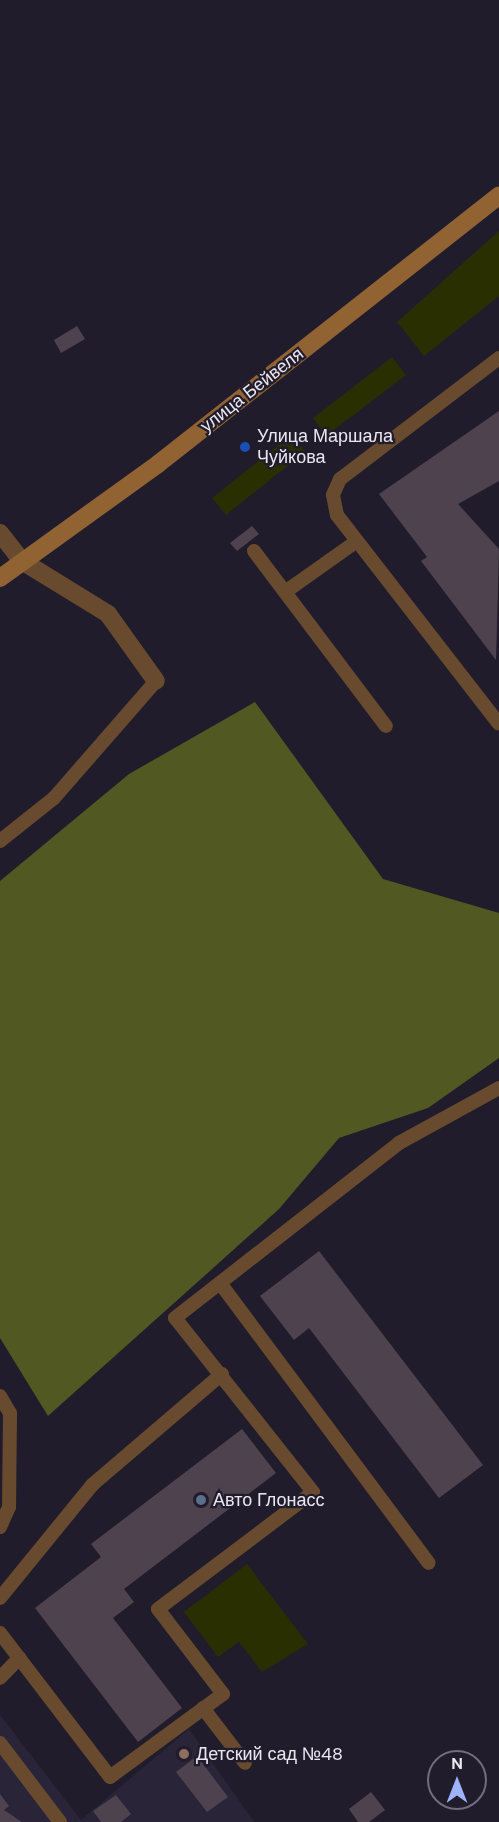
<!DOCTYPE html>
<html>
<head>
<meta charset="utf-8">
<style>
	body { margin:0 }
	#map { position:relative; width:499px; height:1822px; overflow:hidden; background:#211c2b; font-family:"DM Sans",sans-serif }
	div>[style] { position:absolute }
	.built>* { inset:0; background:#2a2439 }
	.green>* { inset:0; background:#2a2f00 }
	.forest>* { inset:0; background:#515821 }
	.building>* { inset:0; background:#4f424f }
	.service>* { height:14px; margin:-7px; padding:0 7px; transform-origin:7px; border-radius:7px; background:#684b2e }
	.minor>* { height:18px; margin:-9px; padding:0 9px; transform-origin:9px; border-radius:9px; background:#684b2e }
	.tertiary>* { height:18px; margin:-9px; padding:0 9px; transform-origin:9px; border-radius:9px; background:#684b2e }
	.secondary>* { height:18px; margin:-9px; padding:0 9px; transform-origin:9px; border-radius:9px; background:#916333 }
	.dots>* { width:16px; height:16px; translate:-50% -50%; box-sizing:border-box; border:3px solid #211c2b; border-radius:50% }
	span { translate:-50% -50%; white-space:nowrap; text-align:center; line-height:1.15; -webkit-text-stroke:4.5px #211c2b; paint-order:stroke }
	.street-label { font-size:18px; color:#e9e7f1 }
	.poi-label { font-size:18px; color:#e9e7f1 }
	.left { translate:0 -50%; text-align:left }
	.north { position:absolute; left:427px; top:1750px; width:60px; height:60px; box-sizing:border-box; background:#211c2b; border:2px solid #716d7a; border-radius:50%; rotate:0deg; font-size:16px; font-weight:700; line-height:24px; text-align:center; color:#e9e7f1 }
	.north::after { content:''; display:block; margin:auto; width:21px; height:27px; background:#9db4fd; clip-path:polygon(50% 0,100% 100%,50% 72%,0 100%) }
</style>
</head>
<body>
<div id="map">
	<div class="built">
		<div style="clip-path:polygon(0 1715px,81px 1820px,189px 1729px,254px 1822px,0 1822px)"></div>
	</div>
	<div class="green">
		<div style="clip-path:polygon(499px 231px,499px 296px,424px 356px,397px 322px)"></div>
		<div style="clip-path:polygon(392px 357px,406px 375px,326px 436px,313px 418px)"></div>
		<div style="clip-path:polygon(291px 435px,305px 452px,226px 515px,212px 498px)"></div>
		<div style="clip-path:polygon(247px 1564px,308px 1644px,262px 1672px,239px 1642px,218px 1657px,184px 1612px)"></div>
	</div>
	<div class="forest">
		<div style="clip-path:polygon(255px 702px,383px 879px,499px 913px,499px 1058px,428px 1108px,339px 1138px,279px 1209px,48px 1416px,0 1338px,0 881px,129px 774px)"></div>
	</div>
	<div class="building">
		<div style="clip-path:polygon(77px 326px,85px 339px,61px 353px,54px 340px)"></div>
		<div style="clip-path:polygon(499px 411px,499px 481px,458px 504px,499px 549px,496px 660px,421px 561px,427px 557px,379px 494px)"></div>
		<div style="clip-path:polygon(252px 526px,259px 534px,237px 551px,230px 543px)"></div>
		<div style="clip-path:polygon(319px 1251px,483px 1465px,439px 1498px,309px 1328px,294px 1340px,260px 1296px)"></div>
		<div style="clip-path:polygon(242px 1429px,276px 1473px,124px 1589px,134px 1602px,113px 1618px,182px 1708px,138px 1742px,35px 1608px,101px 1557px,91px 1544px)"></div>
		<div style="clip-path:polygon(197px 1756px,228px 1797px,207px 1812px,176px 1772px)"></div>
		<div style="clip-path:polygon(371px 1792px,385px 1810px,369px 1822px,358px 1822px,349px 1809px)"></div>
		<div style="clip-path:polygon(0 1794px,9px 1806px,4px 1810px,22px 1822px,0 1822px)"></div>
		<div style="clip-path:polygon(116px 1795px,131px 1814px,121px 1822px,101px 1822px,93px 1811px)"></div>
	</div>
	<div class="service">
		<div style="left:499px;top:358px;width:200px;rotate:142.7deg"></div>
		<div style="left:340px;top:479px;width:17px;rotate:114deg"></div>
		<div style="left:333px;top:495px;width:20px;rotate:79deg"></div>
		<div style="left:337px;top:515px;width:264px;rotate:52.2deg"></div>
		<div style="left:254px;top:551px;width:219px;rotate:53deg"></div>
		<div style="left:285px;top:592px;width:88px;rotate:-35.3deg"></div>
		<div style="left:0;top:841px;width:69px;rotate:-38.5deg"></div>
		<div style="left:54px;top:798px;width:155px;rotate:-48.9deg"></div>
		<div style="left:220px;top:1283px;width:349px;rotate:53.3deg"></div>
		<div style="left:0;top:1396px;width:20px;rotate:60deg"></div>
		<div style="left:10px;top:1413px;width:94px;rotate:90.6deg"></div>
		<div style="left:9px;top:1507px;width:22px;rotate:114deg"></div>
		<div style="left:0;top:1598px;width:146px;rotate:-50.8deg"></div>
		<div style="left:92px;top:1485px;width:171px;rotate:-40.5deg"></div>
		<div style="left:0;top:1633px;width:181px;rotate:52.6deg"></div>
		<div style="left:110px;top:1777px;width:140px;rotate:-36.3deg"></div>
		<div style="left:223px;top:1694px;width:107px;rotate:-127.4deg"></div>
		<div style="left:158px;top:1609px;width:194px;rotate:-37deg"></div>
		<div style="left:313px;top:1492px;width:222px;rotate:-128.4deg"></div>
		<div style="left:175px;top:1318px;width:284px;rotate:-38deg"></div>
		<div style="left:399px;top:1143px;width:114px;rotate:-28.8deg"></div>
		<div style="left:0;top:1678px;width:28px;rotate:-46deg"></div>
		<div style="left:203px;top:1708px;width:69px;rotate:52.6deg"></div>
		<div style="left:0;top:1743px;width:99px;rotate:52.8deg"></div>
	</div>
	<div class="minor">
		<div style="left:22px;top:561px;width:101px;rotate:31.6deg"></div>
		<div style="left:108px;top:614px;width:82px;rotate:54.4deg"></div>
	</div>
	<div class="tertiary">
		<div style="left:0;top:533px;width:36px;rotate:52deg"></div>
	</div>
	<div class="secondary">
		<div style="left:0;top:578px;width:195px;rotate:-35.8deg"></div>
		<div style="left:158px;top:464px;width:434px;rotate:-38.2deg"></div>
	</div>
	<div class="dots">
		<div style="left:245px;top:447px;background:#1a4fb4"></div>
		<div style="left:201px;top:1500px;background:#5c6f8a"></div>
		<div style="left:184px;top:1754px;background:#8d6e63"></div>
	</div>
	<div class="street-label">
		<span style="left:252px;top:390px;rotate:-38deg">улица Бейвеля</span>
	</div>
	<div class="poi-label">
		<span class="left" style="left:257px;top:447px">Улица Маршала<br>Чуйкова</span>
		<span class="left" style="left:213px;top:1500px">Авто Глонасс</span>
		<span class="left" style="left:196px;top:1754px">Детский сад №48</span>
	</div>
	<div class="north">N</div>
</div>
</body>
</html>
